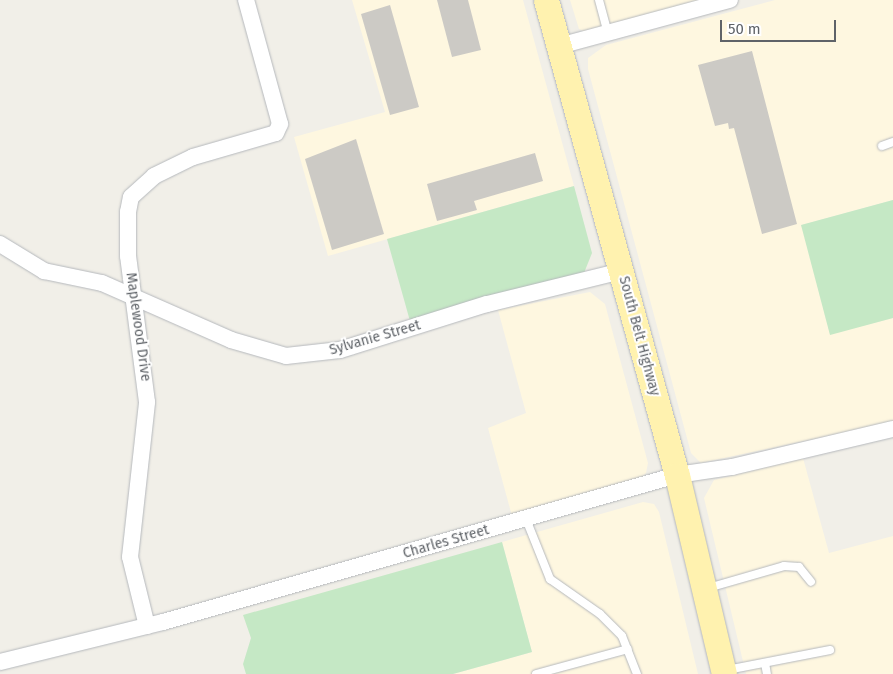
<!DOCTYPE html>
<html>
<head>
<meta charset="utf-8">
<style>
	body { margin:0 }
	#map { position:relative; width:893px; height:674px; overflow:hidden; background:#f1efe8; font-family:"Fira Sans",sans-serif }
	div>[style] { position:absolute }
	.commercial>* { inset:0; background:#fef7e0 }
	.green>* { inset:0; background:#c5e8c5 }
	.building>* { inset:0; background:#cccac5 }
	.roads { filter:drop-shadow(0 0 1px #b5b8bc) drop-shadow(0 0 1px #b5b8bc) }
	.service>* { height:8px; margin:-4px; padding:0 4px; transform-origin:4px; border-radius:4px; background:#fff }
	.minor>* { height:16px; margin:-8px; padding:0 8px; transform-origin:8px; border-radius:8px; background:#fff }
	.primary>* { height:25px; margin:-12.5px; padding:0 12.5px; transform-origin:12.5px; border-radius:12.5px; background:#fff2af }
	span { translate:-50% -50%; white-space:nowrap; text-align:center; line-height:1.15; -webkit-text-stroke:4px #fff; paint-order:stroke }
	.street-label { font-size:14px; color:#5f6368 }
	.scale { position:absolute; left:720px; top:20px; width:116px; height:22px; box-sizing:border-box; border:2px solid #5f6368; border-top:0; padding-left:6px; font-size:15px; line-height:18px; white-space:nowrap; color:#5f6368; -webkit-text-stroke:4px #fff; paint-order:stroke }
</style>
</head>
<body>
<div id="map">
	<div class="commercial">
		<div style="clip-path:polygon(352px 0,523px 0,574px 186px,328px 256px,294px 137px,385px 112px)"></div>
		<div style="clip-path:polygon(570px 0,713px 0,588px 33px,579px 29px)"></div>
		<div style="clip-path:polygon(775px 0,893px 0,893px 200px,802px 225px,830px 334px,893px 318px,893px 422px,701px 463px,691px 453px,588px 69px,588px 58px,606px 45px)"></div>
		<div style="clip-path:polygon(590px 292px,605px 304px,648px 463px,646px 473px,638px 481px,512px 516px,488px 428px,526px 413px,498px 310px)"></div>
		<div style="clip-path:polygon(803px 458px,829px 553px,893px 536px,893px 674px,746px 674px,704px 498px,714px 480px)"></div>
		<div style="clip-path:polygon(643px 502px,654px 504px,659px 512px,698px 674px,453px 674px,532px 652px,502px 542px)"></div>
	</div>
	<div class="green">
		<div style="clip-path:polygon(574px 186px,592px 253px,584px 273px,410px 321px,387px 239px)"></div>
		<div style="clip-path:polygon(893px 200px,893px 318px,830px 335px,801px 225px)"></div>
		<div style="clip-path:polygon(502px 542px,532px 652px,453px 674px,246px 674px,243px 664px,251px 638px,243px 615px)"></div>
	</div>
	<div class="building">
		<div style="clip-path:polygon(437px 0,468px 0,481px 50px,452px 57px)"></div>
		<div style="clip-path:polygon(390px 5px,419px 107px,390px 115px,361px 14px)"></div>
		<div style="clip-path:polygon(752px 51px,797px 224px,762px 234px,734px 128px,729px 129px,728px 123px,715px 126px,698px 65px)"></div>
		<div style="clip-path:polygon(356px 139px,384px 234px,332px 250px,305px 159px)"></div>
		<div style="clip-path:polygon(535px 153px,543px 181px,474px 201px,477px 210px,437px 221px,427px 184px)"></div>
	</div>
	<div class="roads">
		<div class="service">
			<div style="left:599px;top:0;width:34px;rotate:75deg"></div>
			<div style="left:882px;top:146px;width:12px;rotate:-20deg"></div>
			<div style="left:526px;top:519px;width:65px;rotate:68.2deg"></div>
			<div style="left:550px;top:579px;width:61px;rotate:35deg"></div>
			<div style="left:600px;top:614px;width:31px;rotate:45deg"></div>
			<div style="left:622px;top:636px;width:41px;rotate:68.5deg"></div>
			<div style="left:708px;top:588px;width:79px;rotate:-16.1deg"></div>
			<div style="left:784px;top:566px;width:15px;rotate:4deg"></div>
			<div style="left:799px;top:567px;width:19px;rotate:51deg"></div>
			<div style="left:765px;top:663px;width:11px;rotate:80deg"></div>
			<div style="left:727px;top:670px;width:105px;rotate:-11deg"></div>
			<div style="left:536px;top:674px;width:95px;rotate:-15.2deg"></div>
		</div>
		<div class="minor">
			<div style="left:559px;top:46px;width:177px;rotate:-15.1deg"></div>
			<div style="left:0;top:244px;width:52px;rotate:31.5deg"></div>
			<div style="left:44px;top:271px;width:59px;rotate:11.7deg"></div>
			<div style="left:102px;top:283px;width:141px;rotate:23.8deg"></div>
			<div style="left:231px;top:340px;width:57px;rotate:16.2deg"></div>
			<div style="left:286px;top:356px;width:54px;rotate:-6.3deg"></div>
			<div style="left:340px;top:350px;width:154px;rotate:-17.4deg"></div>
			<div style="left:487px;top:304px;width:138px;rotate:-13.8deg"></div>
			<div style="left:147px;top:626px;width:71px;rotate:-103.8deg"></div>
			<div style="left:130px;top:557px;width:156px;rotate:-83.7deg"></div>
			<div style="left:147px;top:402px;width:147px;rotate:-97.4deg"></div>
			<div style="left:128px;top:256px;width:44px;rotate:-90deg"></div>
			<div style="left:128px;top:212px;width:15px;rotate:-79deg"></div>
			<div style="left:131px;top:197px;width:31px;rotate:-42deg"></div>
			<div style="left:154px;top:176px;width:43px;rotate:-26deg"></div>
			<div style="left:193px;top:157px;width:86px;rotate:-16.1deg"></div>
			<div style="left:276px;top:133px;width:10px;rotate:-66deg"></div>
			<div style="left:280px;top:124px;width:129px;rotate:-105.3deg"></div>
			<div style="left:0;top:662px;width:168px;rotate:-13.8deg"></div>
			<div style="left:163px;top:622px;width:535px;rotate:-15.96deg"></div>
			<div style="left:677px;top:475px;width:56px;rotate:-8.3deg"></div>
			<div style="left:732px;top:467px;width:165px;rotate:-13.3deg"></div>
		</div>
		<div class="primary">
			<div style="left:546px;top:0;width:493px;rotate:74.6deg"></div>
			<div style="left:677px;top:475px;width:204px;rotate:76.7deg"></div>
		</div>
	</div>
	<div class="street-label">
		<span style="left:138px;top:327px;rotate:82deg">Maplewood Drive</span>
		<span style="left:639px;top:336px;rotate:75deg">South Belt Highway</span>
		<span style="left:375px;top:338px;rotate:-16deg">Sylvanie Street</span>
		<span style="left:446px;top:542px;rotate:-16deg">Charles Street</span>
	</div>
	<div class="scale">50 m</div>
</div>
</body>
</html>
